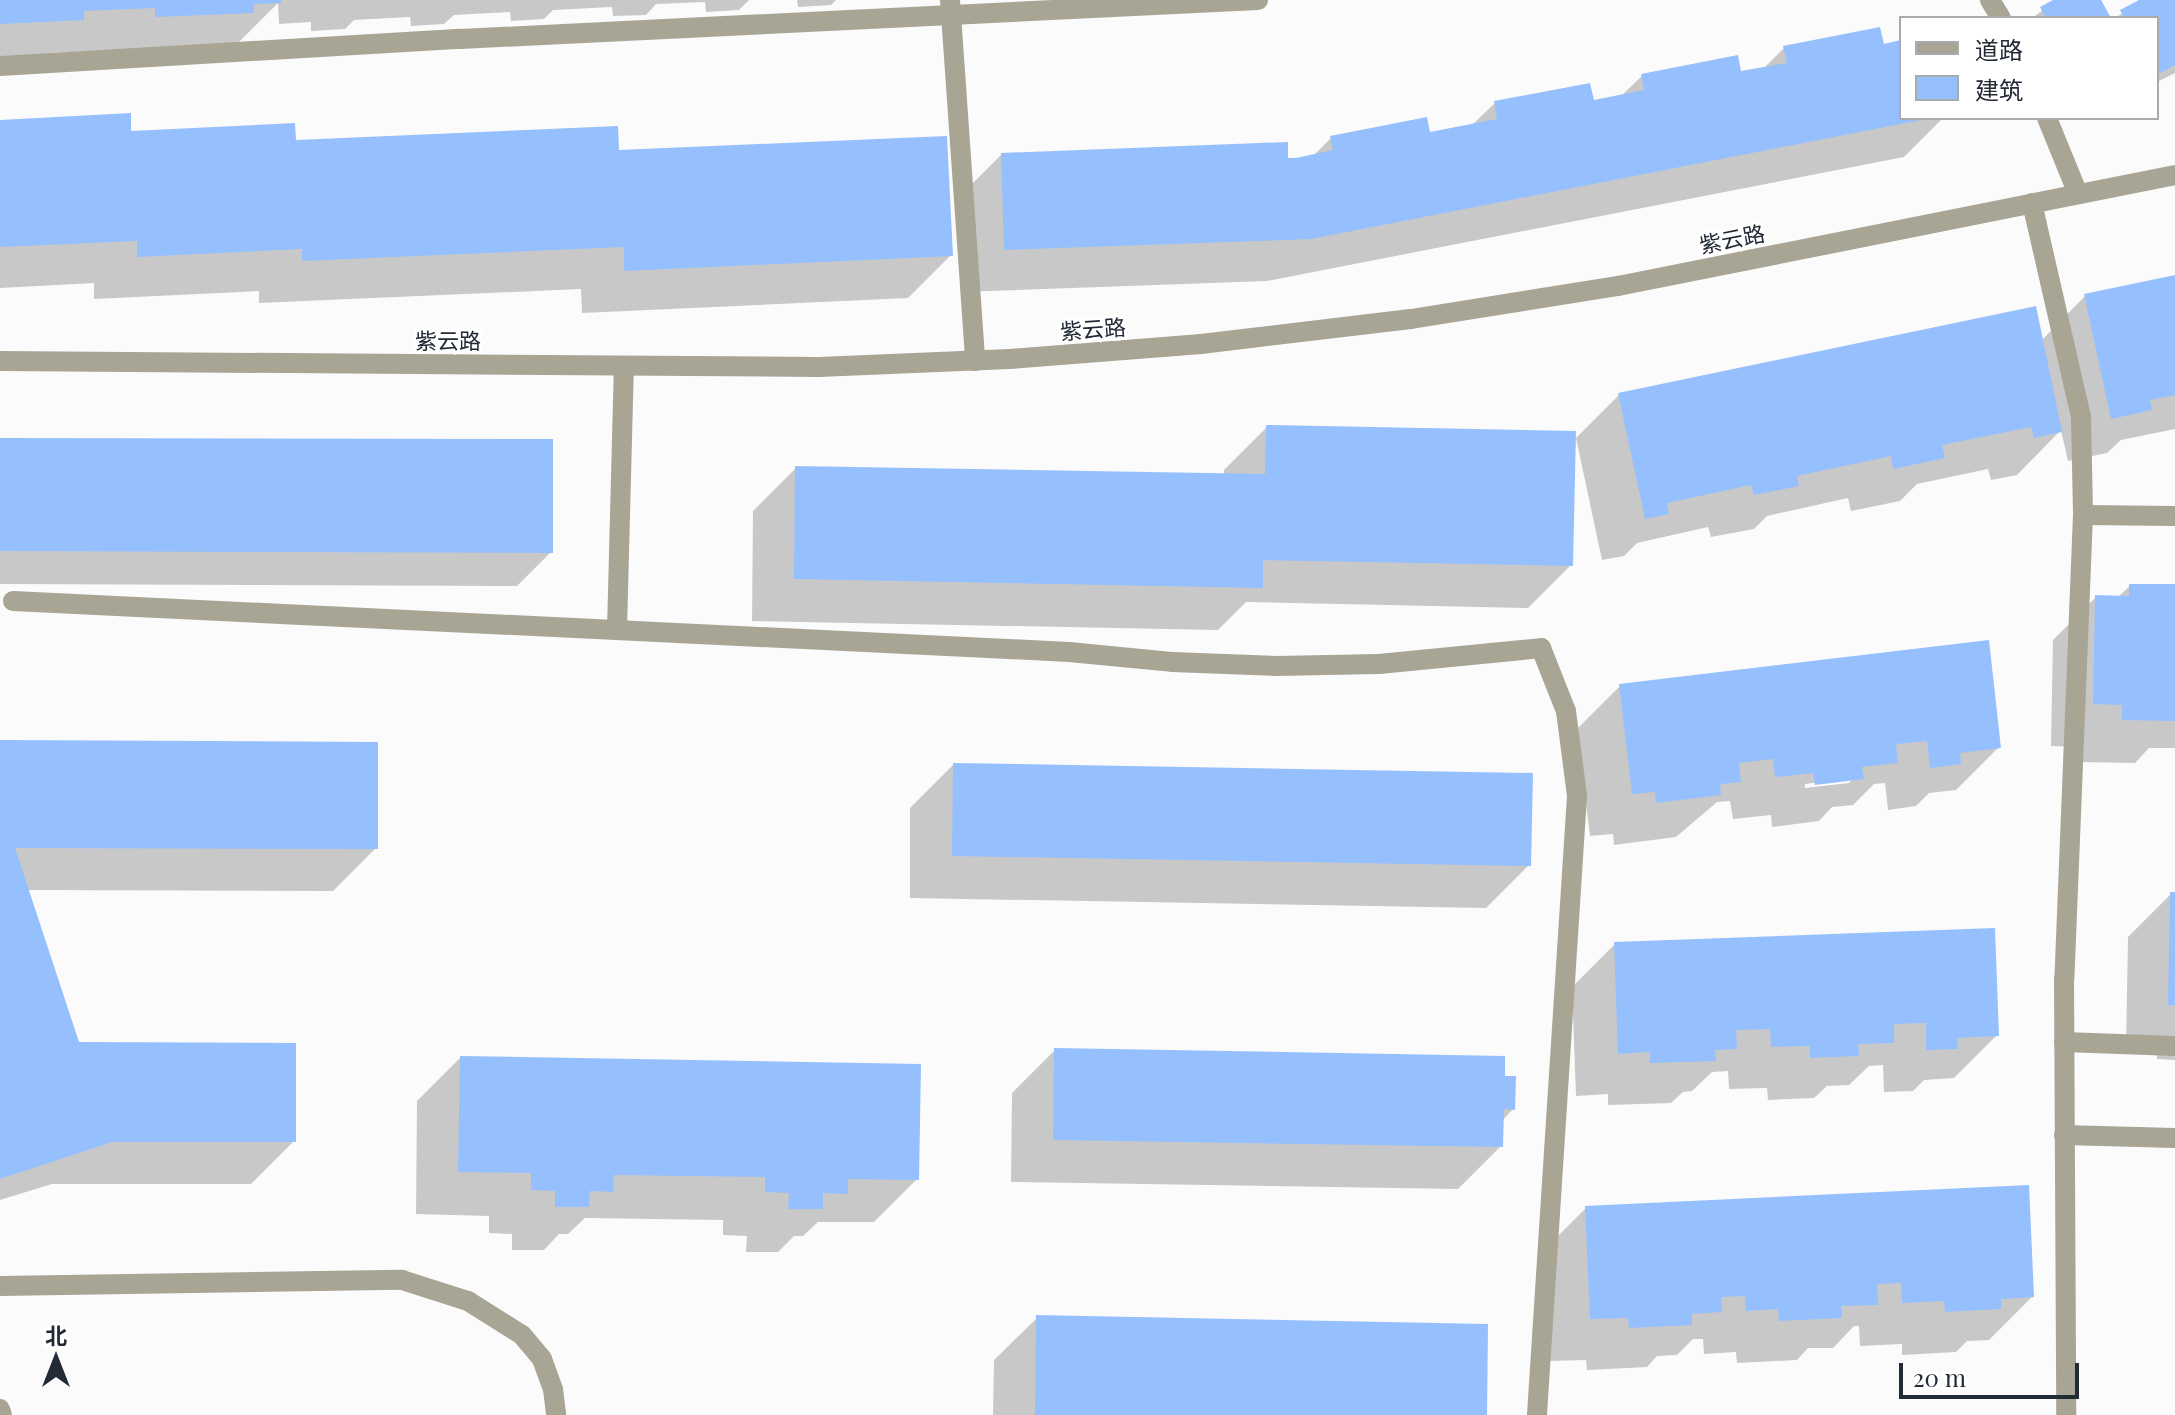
<!DOCTYPE html>
<html>
<head>
<meta charset="utf-8">
<style>
	body { margin:0 }
	#map { position:relative; width:2175px; height:1415px; overflow:hidden; background:#fbfbfb; font-family:"Playfair Display","Noto Sans SC",serif }
	div>[style] { position:absolute }
	.shadow>* { inset:0; background:#0003 }
	.building>* { inset:0; background:#95c0fd }
	.service>* { height:20px; margin:-10px; padding:0 10px; transform-origin:10px; border-radius:10px; background:#a8a595 }
	.tertiary>* { height:20px; margin:-10px; padding:0 10px; transform-origin:10px; border-radius:10px; background:#a8a595 }
	span { translate:-50% -50%; white-space:nowrap; text-align:center; line-height:1.15; -webkit-text-stroke:6px #fff; paint-order:stroke }
	.street-label { font-size:22px; color:#222a36 }
	.legend { position:absolute; left:1899px; top:16px; width:260px; height:104px; box-sizing:border-box; background:#fff; border:2px solid #a7aaaf; margin:0; padding:10px 14px; list-style:none; font-size:24px; color:#222a36 }
	.legend li { display:flex; align-items:center; gap:16px; height:40px }
	.legend b { width:40px; border:2px solid #a7aaaf }
	.north { position:absolute; left:16px; top:1319px; width:80px; height:80px; -webkit-text-stroke:6px #fff; paint-order:stroke; rotate:0deg; font-size:22px; font-weight:700; line-height:32px; text-align:center; color:#222a36 }
	.north::after { content:''; display:block; margin:auto; width:28px; height:36px; background:#222a36; clip-path:polygon(50% 0,100% 100%,50% 72%,0 100%) }
	.scale { position:absolute; left:1899px; top:1363px; width:180px; height:36px; box-sizing:border-box; border:4px solid #222a36; border-top:0; padding-left:10px; font-size:24px; line-height:28px; white-space:nowrap; color:#222a36; -webkit-text-stroke:6px #fff; paint-order:stroke }
</style>
</head>
<body>
<div id="map">
	<div class="shadow">
		<div style="clip-path:polygon(0 0,749px 0,739px 10px,706px 12px,705px 2px,656px 4px,646px 15px,613px 16px,612px 7px,553px 10px,544px 19px,511px 21px,510px 12px,454px 15px,444px 24px,411px 26px,410px 17px,354px 20px,345px 29px,311px 31px,311px 22px,279px 24px,278px 3px,236px 45px,49px 53px,39px 62px,0 64px)"></div>
		<div style="clip-path:polygon(797px 0,836px 0,831px 5px,798px 7px)"></div>
		<div style="clip-path:polygon(2057px 0,2099px 0,2108px 18px,2032px 18px)"></div>
		<div style="clip-path:polygon(2143px 0,2175px 0,2175px 73px,2157px 82px,2157px 18px,2115px 18px)"></div>
		<div style="clip-path:polygon(1901px 42px,1901px 118px,1943px 118px,1904px 157px,1267px 281px,962px 292px,958px 198px,1001px 155px,1286px 160px,1313px 156px,1331px 138px,1428px 134px,1471px 126px,1495px 103px,1592px 102px,1621px 96px,1642px 76px,1739px 73px,1763px 69px,1784px 48px,1882px 46px)"></div>
		<div style="clip-path:polygon(0 122px,294px 142px,617px 152px,951px 255px,908px 298px,582px 313px,581px 289px,259px 303px,259px 291px,94px 299px,94px 283px,0 288px)"></div>
		<div style="clip-path:polygon(2175px 277px,2175px 429px,2121px 440px,2107px 453px,2068px 461px,2061px 430px,2017px 475px,1991px 480px,1988px 469px,1917px 484px,1900px 501px,1851px 511px,1848px 498px,1767px 516px,1754px 529px,1711px 537px,1708px 527px,1637px 543px,1624px 556px,1602px 560px,1576px 438px,1619px 395px,2041px 341px,2085px 296px)"></div>
		<div style="clip-path:polygon(1267px 427px,1571px 565px,1528px 608px,1246px 602px,1218px 630px,752px 621px,753px 511px,796px 468px,1224px 476px,1224px 470px)"></div>
		<div style="clip-path:polygon(0 440px,551px 552px,517px 586px,0 584px)"></div>
		<div style="clip-path:polygon(2130px 586px,2175px 586px,2175px 748px,2149px 748px,2135px 763px,2080px 762px,2080px 747px,2051px 746px,2053px 640px,2096px 597px,2118px 597px)"></div>
		<div style="clip-path:polygon(evenodd,1620px 686px,1999px 747px,1956px 790px,1929px 793px,1916px 806px,1888px 810px,1885px 783px,1874px 784px,1853px 805px,1832px 807px,1819px 821px,1772px 827px,1771px 815px,1733px 819px,1730px 801px,1717px 802px,1676px 837px,1614px 845px,1613px 834px,1590px 836px,1577px 729px,1620px 686px,1853px 778px,1849px 783px,1805px 788px,1805px 784px,1853px 778px)"></div>
		<div style="clip-path:polygon(0 742px,376px 848px,333px 891px,27px 890px,78px 1044px,294px 1141px,251px 1184px,52px 1184px,0 1200px)"></div>
		<div style="clip-path:polygon(953px 765px,1529px 865px,1486px 908px,910px 898px,910px 808px)"></div>
		<div style="clip-path:polygon(2171px 894px,2175px 894px,2175px 1060px,2157px 1059px,2157px 1047px,2126px 1047px,2128px 937px)"></div>
		<div style="clip-path:polygon(1615px 944px,1997px 1035px,1954px 1078px,1924px 1080px,1913px 1091px,1884px 1092px,1883px 1065px,1869px 1066px,1849px 1085px,1827px 1086px,1814px 1098px,1768px 1100px,1767px 1088px,1729px 1089px,1728px 1071px,1712px 1072px,1692px 1091px,1683px 1092px,1671px 1103px,1608px 1105px,1608px 1094px,1576px 1096px,1572px 987px)"></div>
		<div style="clip-path:polygon(1055px 1050px,1503px 1078px,1513px 1109px,1502px 1121px,1501px 1146px,1458px 1189px,1011px 1182px,1012px 1093px)"></div>
		<div style="clip-path:polygon(460px 1058px,917px 1179px,874px 1222px,818px 1222px,803px 1236px,794px 1236px,778px 1252px,746px 1252px,747px 1236px,723px 1235px,723px 1220px,585px 1218px,568px 1234px,559px 1234px,544px 1250px,512px 1250px,512px 1234px,489px 1233px,489px 1216px,416px 1214px,417px 1101px)"></div>
		<div style="clip-path:polygon(1586px 1208px,2032px 1297px,1989px 1340px,1967px 1341px,1956px 1352px,1902px 1355px,1902px 1344px,1860px 1346px,1859px 1326px,1854px 1326px,1833px 1348px,1808px 1348px,1797px 1360px,1737px 1363px,1736px 1352px,1704px 1354px,1703px 1339px,1693px 1339px,1677px 1355px,1657px 1356px,1647px 1367px,1587px 1370px,1586px 1360px,1548px 1361px,1543px 1251px)"></div>
		<div style="clip-path:polygon(1037px 1318px,1485px 1415px,993px 1415px,994px 1360px)"></div>
	</div>
	<div class="building">
		<div style="clip-path:polygon(0 0,281px 0,281px 3px,254px 4px,254px 13px,155px 17px,155px 8px,84px 11px,84px 20px,0 24px)"></div>
		<div style="clip-path:polygon(2053px 0,2101px 0,2111px 18px,2046px 18px,2040px 7px)"></div>
		<div style="clip-path:polygon(2139px 0,2175px 0,2175px 65px,2157px 75px,2157px 18px,2124px 18px,2120px 10px)"></div>
		<div style="clip-path:polygon(1880px 27px,1884px 44px,1901px 40px,1901px 118px,1926px 119px,1311px 239px,1004px 250px,1001px 153px,1288px 142px,1288px 158px,1296px 158px,1333px 150px,1330px 136px,1427px 117px,1430px 132px,1497px 119px,1494px 101px,1590px 83px,1594px 100px,1644px 90px,1641px 74px,1738px 55px,1741px 71px,1787px 63px,1783px 46px)"></div>
		<div style="clip-path:polygon(131px 113px,131px 131px,295px 123px,296px 140px,618px 126px,619px 150px,947px 136px,953px 256px,624px 271px,624px 247px,302px 261px,302px 249px,137px 257px,137px 241px,0 247px,0 120px)"></div>
		<div style="clip-path:polygon(2175px 275px,2175px 395px,2150px 400px,2152px 410px,2111px 419px,2084px 294px)"></div>
		<div style="clip-path:polygon(2036px 306px,2062px 432px,2034px 438px,2031px 427px,1942px 445px,1945px 458px,1893px 469px,1891px 456px,1797px 476px,1799px 486px,1754px 495px,1751px 485px,1667px 503px,1669px 514px,1645px 519px,1618px 393px)"></div>
		<div style="clip-path:polygon(1266px 425px,1576px 431px,1573px 566px,1263px 560px,1263px 588px,794px 579px,795px 466px,1265px 474px)"></div>
		<div style="clip-path:polygon(0 438px,553px 439px,553px 553px,0 551px)"></div>
		<div style="clip-path:polygon(2129px 584px,2175px 584px,2175px 721px,2122px 720px,2122px 705px,2093px 704px,2095px 595px,2129px 596px)"></div>
		<div style="clip-path:polygon(1989px 640px,2001px 748px,1960px 753px,1961px 764px,1930px 768px,1927px 741px,1896px 744px,1898px 763px,1862px 767px,1864px 779px,1815px 785px,1813px 773px,1775px 777px,1773px 759px,1739px 763px,1741px 782px,1720px 784px,1721px 795px,1656px 803px,1655px 792px,1632px 794px,1619px 684px)"></div>
		<div style="clip-path:polygon(0 740px,378px 742px,378px 849px,15px 848px,79px 1042px,296px 1043px,296px 1142px,112px 1142px,0 1179px)"></div>
		<div style="clip-path:polygon(953px 763px,1533px 773px,1531px 866px,952px 856px)"></div>
		<div style="clip-path:polygon(2170px 892px,2175px 892px,2175px 1005px,2168px 1005px)"></div>
		<div style="clip-path:polygon(1995px 928px,1999px 1036px,1957px 1038px,1958px 1049px,1926px 1050px,1926px 1023px,1894px 1024px,1894px 1043px,1858px 1044px,1859px 1056px,1810px 1058px,1810px 1046px,1771px 1047px,1770px 1029px,1736px 1030px,1737px 1049px,1715px 1050px,1716px 1061px,1650px 1063px,1650px 1052px,1618px 1054px,1614px 942px)"></div>
		<div style="clip-path:polygon(1054px 1048px,1505px 1056px,1505px 1076px,1516px 1076px,1515px 1110px,1504px 1109px,1503px 1147px,1053px 1140px)"></div>
		<div style="clip-path:polygon(460px 1056px,921px 1064px,919px 1180px,848px 1179px,848px 1194px,823px 1193px,823px 1209px,788px 1209px,789px 1193px,765px 1192px,765px 1177px,614px 1175px,613px 1192px,590px 1191px,589px 1207px,555px 1207px,555px 1191px,531px 1190px,531px 1173px,458px 1172px)"></div>
		<div style="clip-path:polygon(2029px 1185px,2034px 1297px,2001px 1299px,2001px 1309px,1945px 1312px,1944px 1301px,1902px 1303px,1901px 1283px,1877px 1284px,1878px 1305px,1841px 1306px,1842px 1318px,1779px 1321px,1778px 1309px,1746px 1311px,1745px 1296px,1721px 1297px,1722px 1312px,1692px 1314px,1692px 1325px,1629px 1328px,1628px 1318px,1590px 1319px,1585px 1206px)"></div>
		<div style="clip-path:polygon(1036px 1315px,1488px 1324px,1487px 1415px,1035px 1415px)"></div>
	</div>
	<div class="service">
		<div style="left:950px;top:0;width:362px;rotate:86deg"></div>
		<div style="left:1990px;top:0;width:21px;rotate:59deg"></div>
		<div style="left:0;top:66px;width:461px;rotate:-3.4deg"></div>
		<div style="left:460px;top:39px;width:799px;rotate:-2.8deg"></div>
		<div style="left:2047px;top:118px;width:82px;rotate:67.8deg"></div>
		<div style="left:2032px;top:203px;width:220px;rotate:77.1deg"></div>
		<div style="left:2081px;top:417px;width:98px;rotate:88.8deg"></div>
		<div style="left:2083px;top:515px;width:464px;rotate:92.3deg"></div>
		<div style="left:2064px;top:979px;width:436px;rotate:89.7deg"></div>
		<div style="left:2083px;top:515px;width:92px;rotate:0.6deg"></div>
		<div style="left:13px;top:601px;width:1057px;rotate:2.76deg"></div>
		<div style="left:1069px;top:652px;width:103px;rotate:5.5deg"></div>
		<div style="left:1172px;top:662px;width:104px;rotate:2.2deg"></div>
		<div style="left:1276px;top:666px;width:103px;rotate:-1.1deg"></div>
		<div style="left:1379px;top:664px;width:163px;rotate:-5.6deg"></div>
		<div style="left:1541px;top:648px;width:68px;rotate:68.4deg"></div>
		<div style="left:1566px;top:711px;width:86px;rotate:82.6deg"></div>
		<div style="left:1577px;top:796px;width:620px;rotate:93.7deg"></div>
		<div style="left:617px;top:630px;width:264px;rotate:-88.5deg"></div>
		<div style="left:2064px;top:1042px;width:111px;rotate:2.1deg"></div>
		<div style="left:2064px;top:1135px;width:111px;rotate:1.5deg"></div>
		<div style="left:0;top:1286px;width:402px;rotate:-0.9deg"></div>
		<div style="left:402px;top:1280px;width:69px;rotate:17.7deg"></div>
		<div style="left:468px;top:1301px;width:64px;rotate:32.2deg"></div>
		<div style="left:522px;top:1335px;width:31px;rotate:50deg"></div>
		<div style="left:542px;top:1359px;width:32px;rotate:70deg"></div>
		<div style="left:553px;top:1389px;width:26px;rotate:83deg"></div>
	</div>
	<div class="tertiary">
		<div style="left:0;top:361px;width:819px;rotate:0.42deg"></div>
		<div style="left:819px;top:367px;width:191px;rotate:-2.4deg"></div>
		<div style="left:1010px;top:359px;width:192px;rotate:-4.5deg"></div>
		<div style="left:1201px;top:344px;width:211px;rotate:-6.8deg"></div>
		<div style="left:1411px;top:319px;width:210px;rotate:-9.1deg"></div>
		<div style="left:1618px;top:286px;width:568px;rotate:-11.27deg"></div>
		<div style="left:0;top:1409px;width:6px;rotate:72deg"></div>
	</div>
	<div class="street-label">
		<span style="left:1732px;top:239px;rotate:-11deg">紫云路</span>
		<span style="left:1093px;top:329px;rotate:-4deg">紫云路</span>
		<span style="left:448px;top:341px">紫云路</span>
	</div>
	<ul class="legend">
	<li><b style="height:10px;background:#a8a595"></b>道路</li>
	<li><b style="height:22px;background:#95c0fd"></b>建筑</li>
	</ul>
	<div class="north">北</div>
	<div class="scale">20 m</div>
</div>
</body>
</html>
